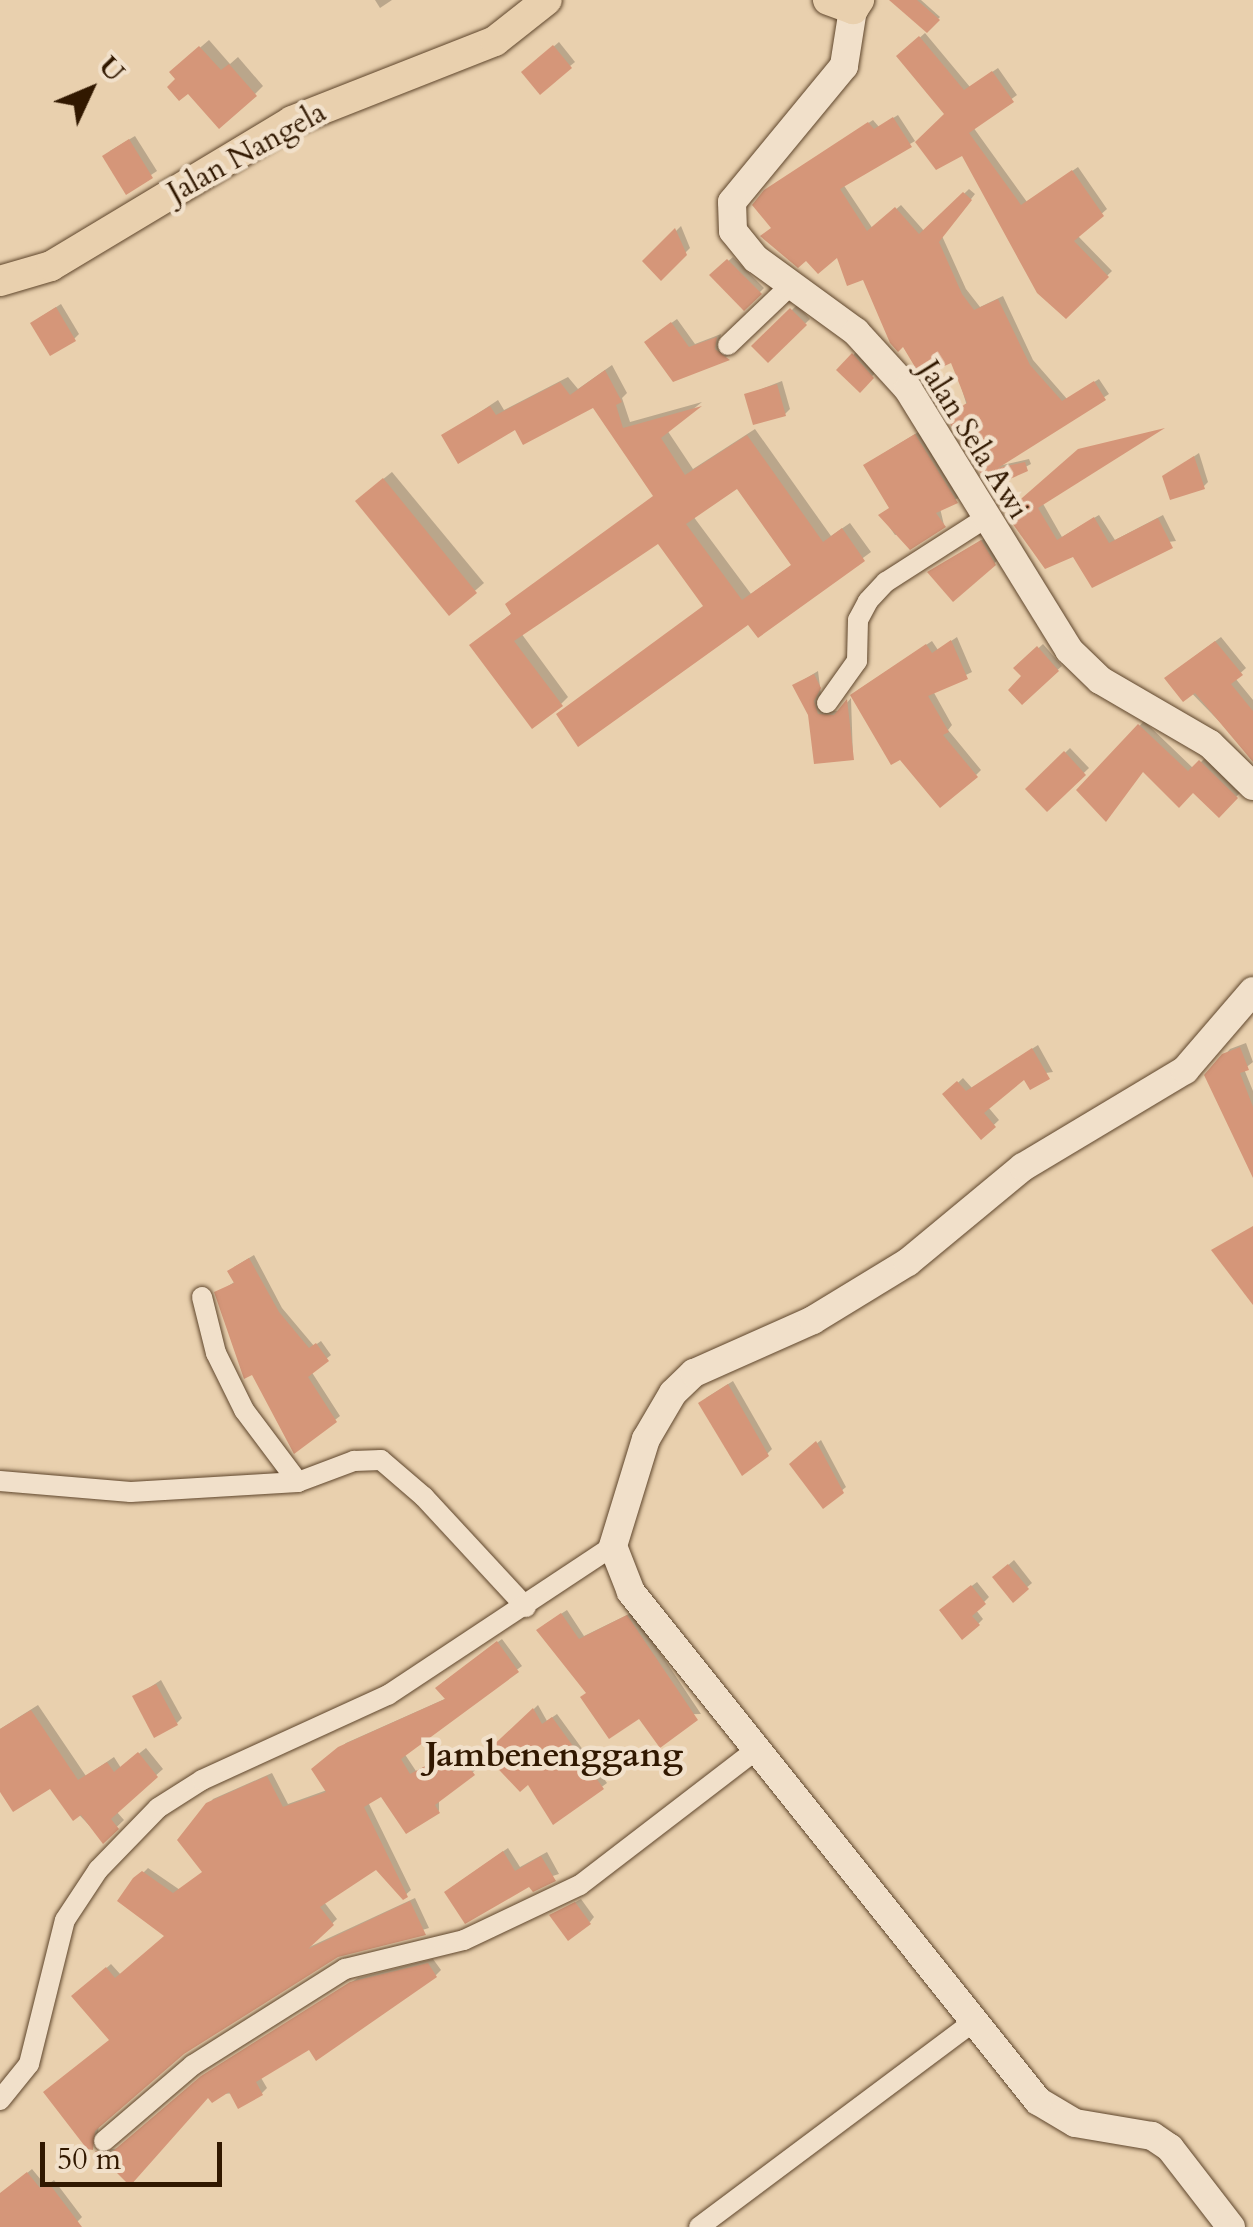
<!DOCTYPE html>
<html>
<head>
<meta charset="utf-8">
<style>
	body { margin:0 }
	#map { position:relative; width:1253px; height:2227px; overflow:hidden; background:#e9d0ae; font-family:Cardo,serif }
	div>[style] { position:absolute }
	.shadow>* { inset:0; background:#0003 }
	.building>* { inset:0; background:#d59679 }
	.roads { filter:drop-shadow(0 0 2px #5f462c) drop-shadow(0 0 2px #5f462c) }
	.street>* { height:20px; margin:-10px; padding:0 10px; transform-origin:10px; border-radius:10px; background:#f1e0ca }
	.secondary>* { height:28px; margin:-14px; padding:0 14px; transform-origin:14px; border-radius:14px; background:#f1e0ca }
	.primary>* { height:30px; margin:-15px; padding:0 15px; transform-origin:15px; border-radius:15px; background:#e9d0ae }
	span { translate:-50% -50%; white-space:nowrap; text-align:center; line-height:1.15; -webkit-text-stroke:9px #f1e0ca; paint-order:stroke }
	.street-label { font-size:30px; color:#311800 }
	.quarter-label { font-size:35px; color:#311800; font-weight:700 }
	.north { position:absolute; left:40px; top:40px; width:100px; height:100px; -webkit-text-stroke:8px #f1e0ca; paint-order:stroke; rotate:46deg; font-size:28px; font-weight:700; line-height:40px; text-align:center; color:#311800 }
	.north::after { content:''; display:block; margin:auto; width:35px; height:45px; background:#311800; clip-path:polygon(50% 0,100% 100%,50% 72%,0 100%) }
	.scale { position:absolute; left:40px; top:2142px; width:182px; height:45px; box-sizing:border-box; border:5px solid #311800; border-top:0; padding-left:12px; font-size:30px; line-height:35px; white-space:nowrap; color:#311800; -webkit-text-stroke:8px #f1e0ca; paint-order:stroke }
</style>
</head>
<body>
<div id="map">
	<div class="shadow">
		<div style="clip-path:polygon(375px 0,392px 0,380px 8px)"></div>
		<div style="clip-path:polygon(893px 0,921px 0,940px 17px,927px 30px)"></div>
		<div style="clip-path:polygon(925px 33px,970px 87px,998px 68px,1017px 95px,973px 127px,1027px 202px,1078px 167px,1107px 209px,1077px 235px,1112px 271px,1066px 315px,947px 114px,899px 56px)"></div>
		<div style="clip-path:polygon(209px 40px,230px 64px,238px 57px,263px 86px,255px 94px,178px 79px,181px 64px)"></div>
		<div style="clip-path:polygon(559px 42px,575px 62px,570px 66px,524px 72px)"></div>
		<div style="clip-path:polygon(898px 115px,915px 141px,843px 184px,873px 229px,901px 205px,925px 232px,969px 189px,975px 194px,942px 236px,966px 289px,980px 307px,1003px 296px,1033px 360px,1067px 399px,1099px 379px,1109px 394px,998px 466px,1029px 459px,1031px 464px,991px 485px,953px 360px,838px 254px,773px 228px,772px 187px,873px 120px,879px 127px)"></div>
		<div style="clip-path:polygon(135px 136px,157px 171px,127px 191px,110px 151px)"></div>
		<div style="clip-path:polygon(681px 226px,690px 248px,666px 272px,646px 261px)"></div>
		<div style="clip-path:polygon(733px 257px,764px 288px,744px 308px,712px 275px)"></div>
		<div style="clip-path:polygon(61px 304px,79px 334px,74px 339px,39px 318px)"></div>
		<div style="clip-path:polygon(797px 305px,810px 319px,768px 360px,755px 346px)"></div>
		<div style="clip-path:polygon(677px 319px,695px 344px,721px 334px,719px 344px,733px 354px,674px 379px,652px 337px)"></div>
		<div style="clip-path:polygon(858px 350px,877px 371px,860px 389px,839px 370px)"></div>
		<div style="clip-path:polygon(evenodd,612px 365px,627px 393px,622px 398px,630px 422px,702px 402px,667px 430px,693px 469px,755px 429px,831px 536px,850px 523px,871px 552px,758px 635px,749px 622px,706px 605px,658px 540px,521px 633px,568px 697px,561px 704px,473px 645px,656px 496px,594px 404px,516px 427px,444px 436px,498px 400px,504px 410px,568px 377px,578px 389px,612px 365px,737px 485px,793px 564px,751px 594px,693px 516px,737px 485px)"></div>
		<div style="clip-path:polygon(782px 381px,790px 409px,785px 414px,746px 395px)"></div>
		<div style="clip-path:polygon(920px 431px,960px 497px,940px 508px,944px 525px,895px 535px,881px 515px,892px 507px,871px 461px)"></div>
		<div style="clip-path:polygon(1199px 453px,1208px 482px,1203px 487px,1165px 476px)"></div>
		<div style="clip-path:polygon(392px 472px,484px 583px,449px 613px,366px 493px)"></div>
		<div style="clip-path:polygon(1042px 502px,1062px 537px,1099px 515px,1115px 540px,1163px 515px,1176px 541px,1074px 554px,1008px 513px)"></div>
		<div style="clip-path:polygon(985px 538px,998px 560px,953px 599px,934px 569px)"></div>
		<div style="clip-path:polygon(957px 637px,972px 672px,933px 691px,952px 725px,948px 730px,981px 770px,976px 775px,858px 690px,932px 641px,938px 650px)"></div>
		<div style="clip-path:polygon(1221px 637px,1246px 668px,1235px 678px,1253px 700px,1253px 756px,1172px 673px)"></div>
		<div style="clip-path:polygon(1043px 644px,1062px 666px,1022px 701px,1024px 677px,1017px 668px)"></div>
		<div style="clip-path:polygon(818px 671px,823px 710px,840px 711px,851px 698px,853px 758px,810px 715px,795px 685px)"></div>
		<div style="clip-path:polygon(1144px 721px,1194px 769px,1206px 757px,1241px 792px,1219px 814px,1193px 790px,1144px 769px,1080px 790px)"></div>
		<div style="clip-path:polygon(1070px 748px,1089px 768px,1047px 808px,1028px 789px)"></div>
		<div style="clip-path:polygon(1246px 1043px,1253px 1062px,1244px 1069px,1253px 1091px,1253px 1164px,1207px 1075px,1230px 1049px)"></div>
		<div style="clip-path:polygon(1038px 1045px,1053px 1072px,1024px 1076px,988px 1107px,999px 1120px,981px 1137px,945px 1095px,963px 1078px,972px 1088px)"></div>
		<div style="clip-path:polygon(254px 1255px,282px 1308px,314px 1346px,321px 1341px,331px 1355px,311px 1371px,340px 1416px,295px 1451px,253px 1372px,245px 1375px,217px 1293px,236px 1281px,234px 1267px)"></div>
		<div style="clip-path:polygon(733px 1381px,772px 1449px,767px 1454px,706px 1398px)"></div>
		<div style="clip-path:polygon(821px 1440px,846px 1487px,823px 1506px,792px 1464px)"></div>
		<div style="clip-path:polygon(1014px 1560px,1032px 1583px,1013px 1599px,995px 1577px)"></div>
		<div style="clip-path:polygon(977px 1582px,989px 1597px,976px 1610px,983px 1619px,978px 1624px,947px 1605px)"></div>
		<div style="clip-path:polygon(567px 1610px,584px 1636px,633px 1612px,701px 1714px,640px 1715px,589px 1692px,544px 1625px)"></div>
		<div style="clip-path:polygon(502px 1639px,522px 1666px,404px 1753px,416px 1771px,462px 1747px,478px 1768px,439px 1799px,439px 1811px,382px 1794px,368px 1802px,411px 1890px,403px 1897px,376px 1867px,324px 1902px,337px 1919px,305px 1949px,415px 1898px,429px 1928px,337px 1955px,184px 2052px,99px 2124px,97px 2142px,89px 2146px,111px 2039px,75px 1996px,111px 1964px,121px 1975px,167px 1936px,143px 1873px,148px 1868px,180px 1890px,205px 1871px,208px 1805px,213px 1799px,272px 1773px,288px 1804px,327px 1790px,319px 1765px,346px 1743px,447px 1698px,442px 1683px)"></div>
		<div style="clip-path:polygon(161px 1680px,182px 1718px,177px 1723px,135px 1697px)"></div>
		<div style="clip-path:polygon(38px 1705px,86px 1776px,114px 1757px,121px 1768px,146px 1748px,163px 1769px,116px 1811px,124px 1820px,103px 1840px,51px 1785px,0 1788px,0 1729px)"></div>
		<div style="clip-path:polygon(538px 1705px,547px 1721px,557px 1714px,607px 1783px,554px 1822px,528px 1781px,488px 1754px)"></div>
		<div style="clip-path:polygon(508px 1848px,520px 1867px,547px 1852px,559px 1874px,530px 1883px,452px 1887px)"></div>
		<div style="clip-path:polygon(581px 1899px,594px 1917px,590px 1922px,552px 1915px)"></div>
		<div style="clip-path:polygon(433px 1959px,441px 1970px,436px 1975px,260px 2076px,267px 2088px,262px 2093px,209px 2094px,130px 2182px,98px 2151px,120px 2148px,209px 2072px,358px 1978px)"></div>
		<div style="clip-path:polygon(32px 2169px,46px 2186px,54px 2180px,82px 2217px,72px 2227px,0 2227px,9px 2188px)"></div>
	</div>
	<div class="building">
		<div style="clip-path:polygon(889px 0,917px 0,940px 20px,927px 33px)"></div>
		<div style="clip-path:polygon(919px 36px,964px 90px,992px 71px,1014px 102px,969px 133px,1021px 205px,1072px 170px,1104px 216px,1074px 241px,1109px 277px,1066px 319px,1037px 293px,962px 156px,936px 170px,915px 142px,944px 114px,896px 56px)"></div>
		<div style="clip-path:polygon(553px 45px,572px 68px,540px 95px,521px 72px)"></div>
		<div style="clip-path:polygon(199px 46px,221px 70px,229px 64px,257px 96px,219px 129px,188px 94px,179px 101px,167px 87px,175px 79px,169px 72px)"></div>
		<div style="clip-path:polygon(893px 117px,912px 147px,840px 189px,867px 231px,895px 207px,919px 234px,963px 192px,972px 200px,939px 242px,962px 294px,974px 310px,998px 299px,1030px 365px,1062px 401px,1094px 381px,1106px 400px,998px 468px,1025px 462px,1028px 471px,990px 488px,945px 416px,967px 403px,951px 363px,921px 377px,903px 347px,898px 352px,890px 343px,863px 280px,847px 286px,837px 258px,818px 274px,806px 261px,798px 268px,760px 236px,771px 228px,752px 205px,764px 190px,868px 122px,874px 129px)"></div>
		<div style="clip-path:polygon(129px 139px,153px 178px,126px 195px,102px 156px)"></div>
		<div style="clip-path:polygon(675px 228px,687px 255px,661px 281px,642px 261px)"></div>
		<div style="clip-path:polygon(727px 259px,762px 294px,744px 311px,709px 275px)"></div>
		<div style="clip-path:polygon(56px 307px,76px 341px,50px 356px,30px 323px)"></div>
		<div style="clip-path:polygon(790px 308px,807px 325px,768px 363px,751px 346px)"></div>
		<div style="clip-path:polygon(671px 322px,689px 347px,717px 337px,715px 349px,730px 360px,673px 382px,644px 342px)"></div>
		<div style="clip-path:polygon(852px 353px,874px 378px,860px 393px,836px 370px)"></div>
		<div style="clip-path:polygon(evenodd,605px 370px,622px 402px,616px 405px,623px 428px,702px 406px,661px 438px,685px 475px,747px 435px,823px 542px,842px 528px,865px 561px,758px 638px,748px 625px,578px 747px,556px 714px,703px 606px,658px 544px,514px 641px,563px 706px,532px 729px,469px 645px,511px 614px,505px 604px,653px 496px,593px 408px,523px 445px,515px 430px,458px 464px,441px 435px,490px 406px,496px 415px,560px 382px,570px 395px,605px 370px,737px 489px,791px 565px,742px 600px,686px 524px,737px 489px)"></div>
		<div style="clip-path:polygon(777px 384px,786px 416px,753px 425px,744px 394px)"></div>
		<div style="clip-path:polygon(1165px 428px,1038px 508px,1057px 540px,1094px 517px,1109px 543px,1158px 518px,1173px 548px,1092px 588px,1073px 557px,1045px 569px,1005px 513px,1078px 449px)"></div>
		<div style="clip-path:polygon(915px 434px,958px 503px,936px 513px,946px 527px,910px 550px,878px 515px,889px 508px,863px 465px)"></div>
		<div style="clip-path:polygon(1194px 456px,1205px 489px,1170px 500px,1162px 476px)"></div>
		<div style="clip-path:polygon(383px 478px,477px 593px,449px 616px,355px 501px)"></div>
		<div style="clip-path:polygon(981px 540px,996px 565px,953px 602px,927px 572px)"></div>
		<div style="clip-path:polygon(951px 640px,968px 679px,928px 696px,949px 732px,943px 735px,978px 777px,940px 808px,900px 760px,891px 765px,850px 695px,926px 644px,932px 653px)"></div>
		<div style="clip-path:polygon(1215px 641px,1243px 675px,1231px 684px,1253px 711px,1253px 762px,1195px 693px,1183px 702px,1164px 678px)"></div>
		<div style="clip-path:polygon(1037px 646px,1059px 671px,1022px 705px,1008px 690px,1021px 676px,1013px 668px)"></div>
		<div style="clip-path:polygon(814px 674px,821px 688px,814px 701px,818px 714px,834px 715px,847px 699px,854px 760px,814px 764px,808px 715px,792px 685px)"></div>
		<div style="clip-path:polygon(1138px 724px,1188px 771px,1199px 760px,1238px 798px,1219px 818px,1193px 793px,1179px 808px,1143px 772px,1106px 822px,1076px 790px)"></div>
		<div style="clip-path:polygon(1064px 751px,1086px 775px,1047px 812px,1025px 789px)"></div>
		<div style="clip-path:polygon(1240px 1047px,1249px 1070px,1240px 1073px,1253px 1107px,1253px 1178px,1204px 1075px,1222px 1054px)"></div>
		<div style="clip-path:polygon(1032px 1048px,1050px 1079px,1030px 1090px,1024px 1080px,984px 1113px,996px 1127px,981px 1140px,942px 1094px,957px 1081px,966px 1091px)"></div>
		<div style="clip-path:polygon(1253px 1226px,1253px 1305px,1211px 1250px)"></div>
		<div style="clip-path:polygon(249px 1258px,279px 1312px,309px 1348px,316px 1343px,329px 1361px,308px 1377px,337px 1422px,294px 1454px,252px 1375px,244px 1379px,214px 1292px,234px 1283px,227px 1271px)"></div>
		<div style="clip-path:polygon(728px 1384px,769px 1456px,742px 1476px,698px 1403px)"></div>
		<div style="clip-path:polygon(816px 1441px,844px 1493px,823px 1509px,789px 1464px)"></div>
		<div style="clip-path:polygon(1008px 1564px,1029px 1589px,1013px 1603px,992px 1577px)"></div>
		<div style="clip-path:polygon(971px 1585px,986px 1604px,972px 1616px,980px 1625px,962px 1640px,939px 1610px)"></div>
		<div style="clip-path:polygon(561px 1613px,579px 1639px,627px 1615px,698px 1720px,660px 1748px,639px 1719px,609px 1739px,580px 1697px,586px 1693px,536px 1630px)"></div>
		<div style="clip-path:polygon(497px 1641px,519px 1672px,401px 1759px,410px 1774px,456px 1750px,475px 1775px,435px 1805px,440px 1813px,406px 1834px,381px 1797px,364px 1807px,408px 1897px,403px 1900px,376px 1870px,320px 1907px,334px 1925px,308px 1949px,410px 1901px,426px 1935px,338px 1957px,184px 2054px,95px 2131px,93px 2150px,87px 2149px,43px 2092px,109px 2040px,71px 1996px,106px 1967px,115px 1978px,164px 1936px,117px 1901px,133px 1878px,142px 1871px,173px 1893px,202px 1872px,177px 1840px,206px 1803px,267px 1776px,283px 1807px,326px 1792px,311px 1769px,338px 1747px,445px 1699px,435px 1688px)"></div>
		<div style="clip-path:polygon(156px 1684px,178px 1725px,154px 1738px,132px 1696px)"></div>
		<div style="clip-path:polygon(533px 1708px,542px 1724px,552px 1717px,604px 1789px,553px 1825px,528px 1785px,520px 1792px,484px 1754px)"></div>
		<div style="clip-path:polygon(31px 1710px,78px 1780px,107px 1762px,114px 1772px,138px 1752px,158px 1777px,111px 1819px,119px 1829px,103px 1844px,81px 1815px,73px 1821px,50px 1789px,13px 1812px,0 1792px,0 1729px)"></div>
		<div style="clip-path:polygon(503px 1851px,515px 1871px,541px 1856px,556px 1881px,533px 1892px,529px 1887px,465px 1924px,444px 1892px)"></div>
		<div style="clip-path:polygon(575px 1902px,591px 1924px,568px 1941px,549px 1915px)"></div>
		<div style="clip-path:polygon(428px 1963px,437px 1977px,316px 2061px,309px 2050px,256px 2082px,263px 2095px,238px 2109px,229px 2092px,212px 2103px,208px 2098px,130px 2186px,95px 2151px,112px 2152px,201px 2076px,350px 1982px)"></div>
		<div style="clip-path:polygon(27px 2172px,40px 2188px,48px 2182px,82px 2227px,0 2227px,0 2193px)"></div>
	</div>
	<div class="roads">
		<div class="street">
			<div style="left:728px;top:345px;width:86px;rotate:-43.6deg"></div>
			<div style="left:827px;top:703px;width:52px;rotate:-54.5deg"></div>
			<div style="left:857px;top:661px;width:41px;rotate:-88.6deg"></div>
			<div style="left:858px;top:620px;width:21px;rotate:-62deg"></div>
			<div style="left:868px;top:601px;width:26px;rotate:-47deg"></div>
			<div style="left:886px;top:582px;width:117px;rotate:-32.7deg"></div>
			<div style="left:202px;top:1297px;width:58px;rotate:76deg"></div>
			<div style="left:216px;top:1353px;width:64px;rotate:63.8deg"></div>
			<div style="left:244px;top:1410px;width:90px;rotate:53.1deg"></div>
			<div style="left:0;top:1481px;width:131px;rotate:4.8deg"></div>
			<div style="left:131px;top:1492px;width:167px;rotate:-3.4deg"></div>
			<div style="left:298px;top:1482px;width:60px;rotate:-20.6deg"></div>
			<div style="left:354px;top:1461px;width:27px;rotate:-2deg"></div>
			<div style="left:381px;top:1460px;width:57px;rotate:40.7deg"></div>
			<div style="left:424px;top:1497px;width:150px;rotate:47.2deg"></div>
			<div style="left:0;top:2100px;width:46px;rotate:-51.1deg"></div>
			<div style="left:29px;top:2064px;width:148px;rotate:-76deg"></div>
			<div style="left:65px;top:1920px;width:60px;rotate:-56.6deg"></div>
			<div style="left:98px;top:1870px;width:86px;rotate:-45.9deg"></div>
			<div style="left:158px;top:1808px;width:52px;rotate:-32.5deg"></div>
			<div style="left:202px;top:1780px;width:205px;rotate:-24.6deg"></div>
			<div style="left:388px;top:1695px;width:270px;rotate:-33.5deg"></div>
			<div style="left:104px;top:2141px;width:117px;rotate:-40.5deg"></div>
			<div style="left:193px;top:2065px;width:180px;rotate:-32.3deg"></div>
			<div style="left:345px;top:1969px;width:122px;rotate:-13.7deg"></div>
			<div style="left:464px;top:1940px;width:128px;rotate:-25.4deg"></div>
			<div style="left:580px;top:1885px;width:222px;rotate:-37.5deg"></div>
			<div style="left:699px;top:2227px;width:342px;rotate:-36.8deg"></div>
		</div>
		<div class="secondary">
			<div style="left:853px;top:9px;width:58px;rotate:99deg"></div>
			<div style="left:844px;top:66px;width:176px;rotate:129.5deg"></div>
			<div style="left:732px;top:202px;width:29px;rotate:88deg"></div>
			<div style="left:733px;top:231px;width:36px;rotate:51deg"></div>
			<div style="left:756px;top:259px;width:124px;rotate:36.1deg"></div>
			<div style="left:856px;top:332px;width:77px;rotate:47.6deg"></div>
			<div style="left:908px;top:389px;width:307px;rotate:58.3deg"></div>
			<div style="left:1069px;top:650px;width:43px;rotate:44.1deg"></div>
			<div style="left:1100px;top:680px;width:127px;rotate:30.2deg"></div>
			<div style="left:1210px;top:744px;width:60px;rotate:44.3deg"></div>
			<div style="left:1231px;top:2227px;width:100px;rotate:-127.7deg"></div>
			<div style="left:1170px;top:2148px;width:22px;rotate:-146deg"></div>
			<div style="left:1152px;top:2136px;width:78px;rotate:-170.4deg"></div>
			<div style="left:1075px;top:2123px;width:43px;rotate:-149.3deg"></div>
			<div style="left:1038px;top:2101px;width:652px;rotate:-128.65deg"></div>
			<div style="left:631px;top:1592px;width:49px;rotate:-111.4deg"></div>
			<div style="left:613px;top:1546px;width:112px;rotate:-72.9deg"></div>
			<div style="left:646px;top:1439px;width:53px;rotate:-59.6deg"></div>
			<div style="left:673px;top:1393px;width:29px;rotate:-44deg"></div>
			<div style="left:694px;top:1373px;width:130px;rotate:-24deg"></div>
			<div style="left:813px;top:1320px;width:111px;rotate:-31.4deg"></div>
			<div style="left:908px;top:1262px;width:149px;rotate:-39.6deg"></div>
			<div style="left:1023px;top:1167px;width:189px;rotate:-30.9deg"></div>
			<div style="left:1185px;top:1070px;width:104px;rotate:-49.3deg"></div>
		</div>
		<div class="primary">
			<div style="left:828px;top:0;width:27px;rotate:20deg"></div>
			<div style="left:853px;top:9px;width:11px;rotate:-56deg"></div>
			<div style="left:0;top:281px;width:53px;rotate:-16.4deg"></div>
			<div style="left:51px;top:266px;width:281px;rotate:-31deg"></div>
			<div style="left:292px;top:121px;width:218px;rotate:-21.5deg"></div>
			<div style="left:495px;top:41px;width:66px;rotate:-38.3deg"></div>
		</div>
	</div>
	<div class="street-label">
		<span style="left:247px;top:153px;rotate:-29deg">Jalan Nangela</span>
		<span style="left:973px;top:440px;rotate:58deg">Jalan Sela Awi</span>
	</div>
	<div class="quarter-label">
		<span style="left:554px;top:1755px">Jambenenggang</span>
	</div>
	<div class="north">U</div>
	<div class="scale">50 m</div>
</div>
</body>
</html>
